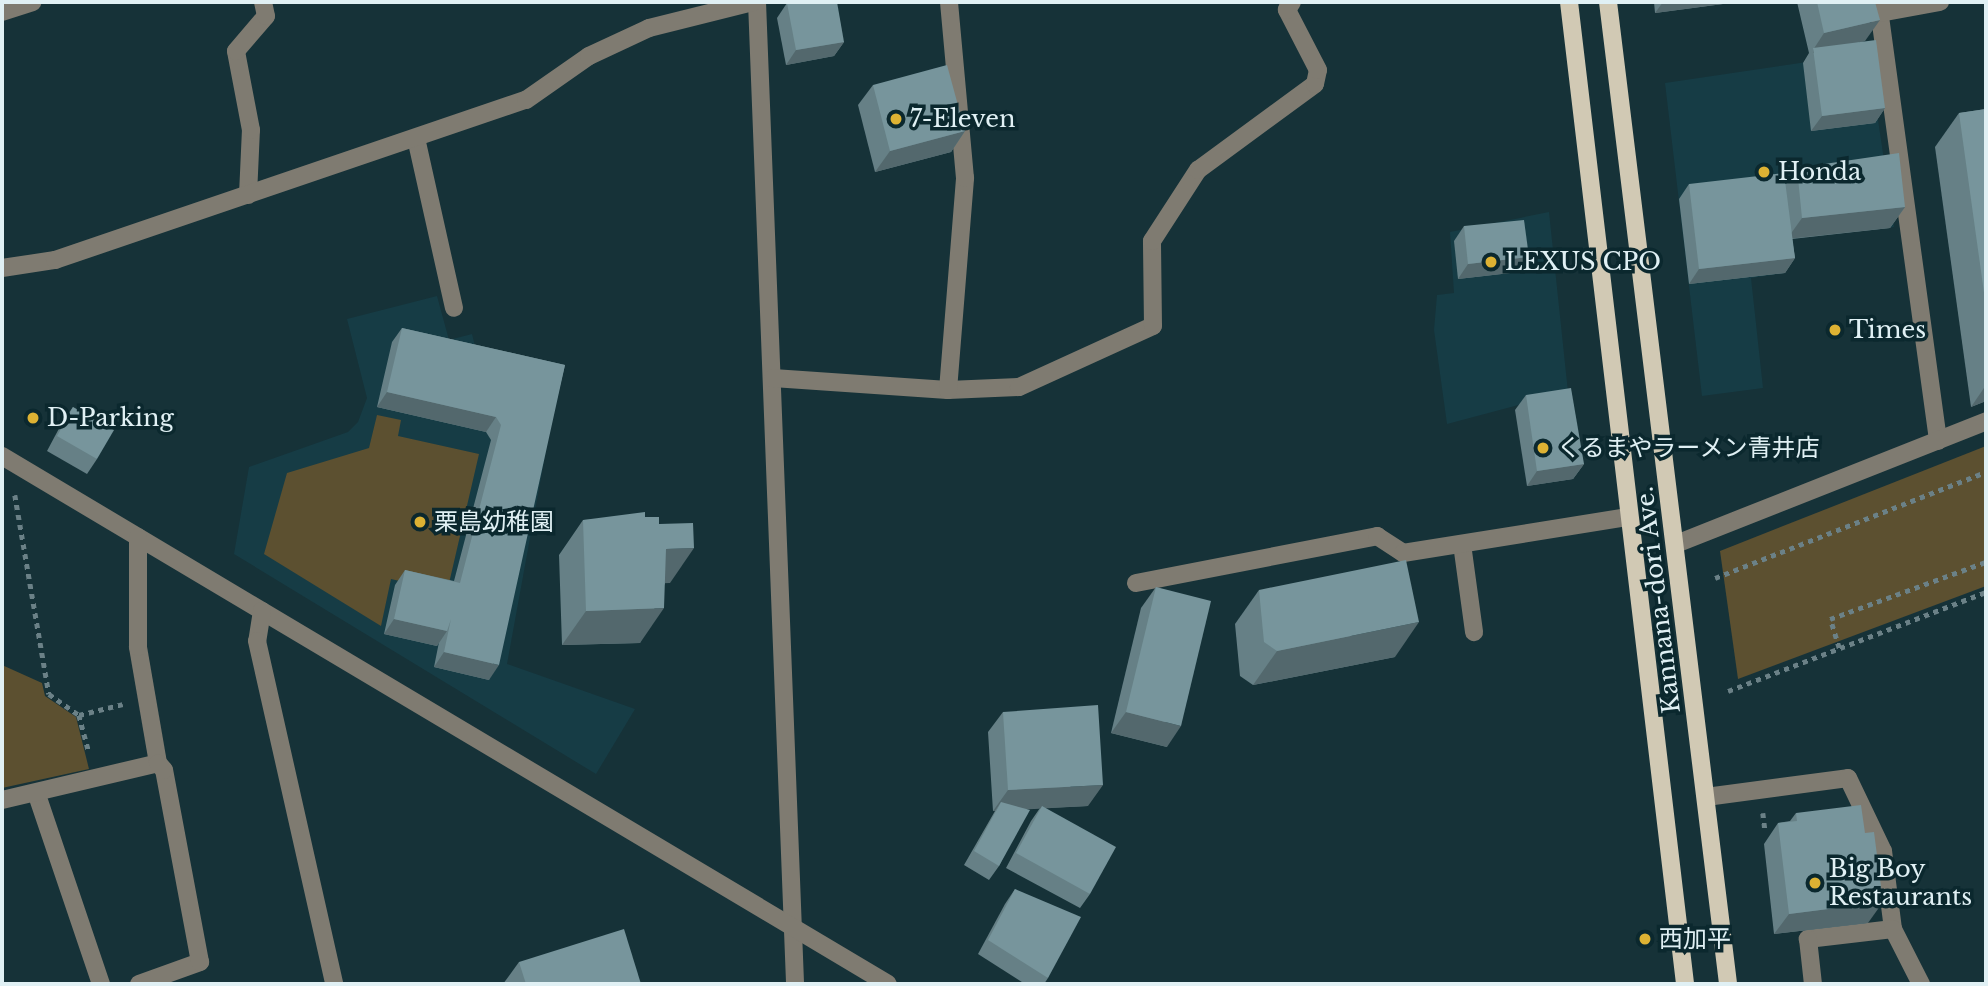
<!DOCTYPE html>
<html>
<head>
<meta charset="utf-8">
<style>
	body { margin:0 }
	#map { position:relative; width:1988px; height:986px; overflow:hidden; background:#163238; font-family:"Libre Baskerville","Noto Sans JP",serif }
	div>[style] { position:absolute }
	.built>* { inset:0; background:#163c45 }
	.green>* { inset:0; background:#5c5030 }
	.path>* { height:4.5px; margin-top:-2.25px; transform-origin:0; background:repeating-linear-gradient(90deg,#6b8187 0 5px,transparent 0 10px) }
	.minor>* { height:18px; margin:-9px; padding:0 9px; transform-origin:9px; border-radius:9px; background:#7f7b71 }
	.major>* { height:18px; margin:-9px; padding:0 9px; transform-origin:9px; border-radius:9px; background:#d1c9b4 }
	.wall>* { inset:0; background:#668086 }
	.shaded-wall>* { inset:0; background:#53686d }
	.building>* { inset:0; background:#77959c }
	.dots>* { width:19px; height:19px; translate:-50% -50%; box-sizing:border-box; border:4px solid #0b282e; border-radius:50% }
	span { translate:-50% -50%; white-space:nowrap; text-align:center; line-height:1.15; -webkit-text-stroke:7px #0b282e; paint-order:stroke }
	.poi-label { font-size:24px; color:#e0f0f4 }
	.left { translate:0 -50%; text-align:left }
	.street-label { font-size:24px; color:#e0f0f4 }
	.frame { position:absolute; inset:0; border:4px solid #e0f0f4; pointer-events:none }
</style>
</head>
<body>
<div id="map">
	<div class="built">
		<div style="clip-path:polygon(1868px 53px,1894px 227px,1782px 240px,1785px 273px,1751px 278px,1763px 388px,1702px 396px,1665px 83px)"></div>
		<div style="clip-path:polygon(1549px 212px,1568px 392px,1447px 424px,1434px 330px,1437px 295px,1454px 293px,1450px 232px)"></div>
		<div style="clip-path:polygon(437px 296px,449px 340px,472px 334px,478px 358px,560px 374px,507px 664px,635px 709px,596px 774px,234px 554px,249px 467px,348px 432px,358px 422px,367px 398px,347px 319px)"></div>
	</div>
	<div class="green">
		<div style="clip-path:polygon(377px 415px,401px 420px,398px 436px,479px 454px,447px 592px,391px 579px,381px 626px,264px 554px,287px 473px,369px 448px)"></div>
		<div style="clip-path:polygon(1986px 446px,1986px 586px,1738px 679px,1720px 551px)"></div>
		<div style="clip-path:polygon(2px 665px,42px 683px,45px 696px,76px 717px,89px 769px,2px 788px)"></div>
	</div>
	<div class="path">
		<div style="left:15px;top:495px;width:202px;rotate:80.3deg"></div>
		<div style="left:49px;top:694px;width:37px;rotate:35deg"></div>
		<div style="left:79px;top:715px;width:39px;rotate:75deg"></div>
		<div style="left:1715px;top:578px;width:291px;rotate:-21.4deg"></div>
		<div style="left:1839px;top:648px;width:30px;rotate:-107deg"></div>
		<div style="left:1830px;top:619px;width:166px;rotate:-20.1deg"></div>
		<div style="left:1728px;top:691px;width:276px;rotate:-21deg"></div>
		<div style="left:79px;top:715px;width:45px;rotate:-14deg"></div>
		<div style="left:1763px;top:813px;width:16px;rotate:83deg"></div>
	</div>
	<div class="minor">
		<div style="left:757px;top:2px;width:983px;rotate:87.78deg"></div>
		<div style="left:1878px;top:2px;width:443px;rotate:82.2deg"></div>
		<div style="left:2px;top:12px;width:32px;rotate:-18deg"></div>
		<div style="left:1880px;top:13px;width:61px;rotate:-10.4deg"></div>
		<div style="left:416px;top:138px;width:174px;rotate:77.4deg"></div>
		<div style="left:248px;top:195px;width:65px;rotate:-87.4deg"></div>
		<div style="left:251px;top:130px;width:80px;rotate:-100.8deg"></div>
		<div style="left:236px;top:51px;width:46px;rotate:-49.4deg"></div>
		<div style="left:266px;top:16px;width:14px;rotate:-102deg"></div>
		<div style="left:2px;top:268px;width:54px;rotate:-8.6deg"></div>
		<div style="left:55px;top:260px;width:497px;rotate:-18.8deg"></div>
		<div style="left:526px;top:100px;width:77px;rotate:-34.9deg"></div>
		<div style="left:589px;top:56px;width:66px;rotate:-25deg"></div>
		<div style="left:649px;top:28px;width:107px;rotate:-14deg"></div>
		<div style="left:773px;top:378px;width:175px;rotate:3.9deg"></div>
		<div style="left:948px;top:390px;width:71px;rotate:-2.4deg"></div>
		<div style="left:1019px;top:387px;width:147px;rotate:-24.5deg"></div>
		<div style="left:1153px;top:326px;width:85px;rotate:-90.7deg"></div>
		<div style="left:1152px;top:241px;width:85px;rotate:-57.1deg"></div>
		<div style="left:1198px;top:170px;width:145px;rotate:-36.3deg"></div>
		<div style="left:1315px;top:84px;width:14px;rotate:-78deg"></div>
		<div style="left:1318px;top:70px;width:68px;rotate:-117.3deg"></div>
		<div style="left:1287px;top:10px;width:9px;rotate:-58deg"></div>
		<div style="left:948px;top:390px;width:213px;rotate:-85.4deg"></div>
		<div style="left:965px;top:178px;width:177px;rotate:-95.2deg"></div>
		<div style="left:2px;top:456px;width:1031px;rotate:30.79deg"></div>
		<div style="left:1462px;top:544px;width:89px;rotate:82.2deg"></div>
		<div style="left:1676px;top:544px;width:334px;rotate:-21.6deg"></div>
		<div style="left:1136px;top:583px;width:246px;rotate:-11deg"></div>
		<div style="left:1377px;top:536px;width:31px;rotate:33deg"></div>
		<div style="left:1403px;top:553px;width:228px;rotate:-9.1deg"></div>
		<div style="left:262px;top:611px;width:30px;rotate:99deg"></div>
		<div style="left:257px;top:641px;width:352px;rotate:77.3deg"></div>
		<div style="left:37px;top:795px;width:200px;rotate:71.3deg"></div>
		<div style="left:1706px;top:797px;width:143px;rotate:-7.6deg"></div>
		<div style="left:1848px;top:778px;width:81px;rotate:64.4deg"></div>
		<div style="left:1883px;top:851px;width:79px;rotate:82.7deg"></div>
		<div style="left:1893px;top:929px;width:86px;rotate:173.3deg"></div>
		<div style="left:1808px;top:939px;width:45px;rotate:83.7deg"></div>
		<div style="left:2px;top:800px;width:160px;rotate:-13.3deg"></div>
		<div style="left:158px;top:763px;width:118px;rotate:-99.8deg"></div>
		<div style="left:138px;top:647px;width:110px;rotate:-90deg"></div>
		<div style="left:1893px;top:929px;width:62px;rotate:63deg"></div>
		<div style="left:139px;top:984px;width:65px;rotate:-19.8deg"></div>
		<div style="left:200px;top:962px;width:195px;rotate:-100.6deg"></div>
		<div style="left:164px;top:770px;width:9px;rotate:-131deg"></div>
	</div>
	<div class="major">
		<div style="left:1569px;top:2px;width:989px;rotate:83.26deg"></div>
		<div style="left:1608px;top:2px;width:989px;rotate:83.03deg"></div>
	</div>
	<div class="wall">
		<div style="clip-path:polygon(1654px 2px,1738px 2px,1655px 13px)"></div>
		<div style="clip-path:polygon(1797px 2px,1875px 2px,1865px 41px,1859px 42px,1885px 108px,1875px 123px,1811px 131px,1803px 63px,1809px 53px)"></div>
		<div style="clip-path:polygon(787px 3px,844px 42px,834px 56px,786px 65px,777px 18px)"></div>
		<div style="clip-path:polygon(873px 85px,965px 131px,951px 152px,875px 172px,858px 105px)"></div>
		<div style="clip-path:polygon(1986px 109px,1986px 401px,1971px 407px,1935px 147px,1959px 113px)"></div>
		<div style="clip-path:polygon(1797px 168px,1905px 207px,1890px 228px,1792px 239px,1795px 258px,1785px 273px,1689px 284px,1679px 199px,1689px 184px,1786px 184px)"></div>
		<div style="clip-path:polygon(1464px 226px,1529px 257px,1519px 272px,1458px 279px,1454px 241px)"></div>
		<div style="clip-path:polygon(402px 328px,565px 365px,489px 680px,434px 667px,439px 642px,437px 646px,384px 634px,395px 585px,405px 570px,454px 581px,491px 440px,486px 432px,377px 407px,392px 342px)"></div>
		<div style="clip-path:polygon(1526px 395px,1584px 464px,1573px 479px,1527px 486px,1515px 410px)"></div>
		<div style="clip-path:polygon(73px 407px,97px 459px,87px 474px,47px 451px,63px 421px)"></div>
		<div style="clip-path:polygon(645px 517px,659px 524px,670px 583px,665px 583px,640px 643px,562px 645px,559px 555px,583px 520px)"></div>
		<div style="clip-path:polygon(1156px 587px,1167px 747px,1111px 733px,1141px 608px)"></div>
		<div style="clip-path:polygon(1259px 590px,1395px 657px,1253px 685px,1240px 676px,1235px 624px)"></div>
		<div style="clip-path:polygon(1003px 712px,1088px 806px,1045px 808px,1090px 894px,1080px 908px,1006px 868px,1031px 821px,1040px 808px,1027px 809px,999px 866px,989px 880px,964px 865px,995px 811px,993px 811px,988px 732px)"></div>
		<div style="clip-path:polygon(1796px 813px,1868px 923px,1774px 934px,1764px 844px,1778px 823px,1790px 821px)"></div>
		<div style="clip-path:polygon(1015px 889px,1048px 978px,1044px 984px,1025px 984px,978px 954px,1005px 904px)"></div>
		<div style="clip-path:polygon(519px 962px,641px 984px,503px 984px)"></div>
	</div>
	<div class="shaded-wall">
		<div style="clip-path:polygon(1663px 2px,1738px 2px,1655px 13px)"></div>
		<div style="clip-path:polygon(1880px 20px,1865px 41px,1813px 53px,1813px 50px,1824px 33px)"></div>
		<div style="clip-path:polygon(844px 42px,834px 56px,786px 65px,796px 50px)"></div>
		<div style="clip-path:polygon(1885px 108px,1875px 123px,1811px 131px,1822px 116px)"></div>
		<div style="clip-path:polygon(965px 131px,951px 152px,875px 172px,890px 151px)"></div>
		<div style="clip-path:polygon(1905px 207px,1890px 228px,1787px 239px,1802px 218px)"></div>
		<div style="clip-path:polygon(1529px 257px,1519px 272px,1458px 279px,1468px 264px)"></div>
		<div style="clip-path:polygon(1795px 258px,1785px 273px,1689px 284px,1699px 269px)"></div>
		<div style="clip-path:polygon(1986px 385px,1986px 401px,1971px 407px)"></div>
		<div style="clip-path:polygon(387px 392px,496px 417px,486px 432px,377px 407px)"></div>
		<div style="clip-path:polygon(1584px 464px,1573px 479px,1527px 486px,1537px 471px)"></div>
		<div style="clip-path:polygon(694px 548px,670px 583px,642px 584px,666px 549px)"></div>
		<div style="clip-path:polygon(664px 608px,640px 643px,562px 645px,586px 611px)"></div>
		<div style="clip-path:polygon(394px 619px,447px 631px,437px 646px,384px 634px)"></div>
		<div style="clip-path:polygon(1419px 622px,1395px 657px,1253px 685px,1277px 651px)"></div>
		<div style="clip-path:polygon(444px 652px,499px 665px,489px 680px,434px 667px)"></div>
		<div style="clip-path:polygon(1126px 712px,1181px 726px,1167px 747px,1111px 733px)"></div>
		<div style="clip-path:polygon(1103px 785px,1088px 806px,996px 811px,1001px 802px,995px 811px,993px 811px,1008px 790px)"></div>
		<div style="clip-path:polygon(1883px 902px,1868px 923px,1774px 934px,1789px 914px)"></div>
	</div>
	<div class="building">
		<div style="clip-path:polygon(795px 2px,837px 2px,844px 42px,796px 50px,787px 3px)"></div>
		<div style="clip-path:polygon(1817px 2px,1875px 2px,1880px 20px,1824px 33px)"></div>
		<div style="clip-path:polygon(1876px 40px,1885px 108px,1822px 116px,1813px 48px)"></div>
		<div style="clip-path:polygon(947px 65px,965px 131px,890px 151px,873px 85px)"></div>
		<div style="clip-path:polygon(1986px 109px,1986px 307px,1959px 113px)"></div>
		<div style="clip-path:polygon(1899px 153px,1905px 207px,1802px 218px,1797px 168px)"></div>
		<div style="clip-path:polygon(1784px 173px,1795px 258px,1699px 269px,1689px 184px)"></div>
		<div style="clip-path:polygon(1524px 220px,1529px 257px,1468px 264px,1464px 226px)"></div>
		<div style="clip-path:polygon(402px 328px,565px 365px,499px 665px,444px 652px,451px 619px,447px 631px,394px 619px,405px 570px,460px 583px,501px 425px,496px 417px,387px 392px)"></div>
		<div style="clip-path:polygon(1571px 388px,1584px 464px,1537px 471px,1526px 395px)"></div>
		<div style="clip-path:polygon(73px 407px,114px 430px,97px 459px,57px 436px)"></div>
		<div style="clip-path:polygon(645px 512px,645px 517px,659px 517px,659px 524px,693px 523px,694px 548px,666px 549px,664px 608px,586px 611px,583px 520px)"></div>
		<div style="clip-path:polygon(1406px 560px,1419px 622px,1277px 651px,1264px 642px,1259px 590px)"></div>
		<div style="clip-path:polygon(1156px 587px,1211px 601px,1181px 726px,1126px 712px)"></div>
		<div style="clip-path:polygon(1098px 705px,1103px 785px,1008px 790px,1003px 712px)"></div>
		<div style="clip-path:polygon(1001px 802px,1030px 810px,999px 866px,974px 851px)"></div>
		<div style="clip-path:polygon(1861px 805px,1865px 833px,1874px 832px,1883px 902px,1789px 914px,1778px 823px,1797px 821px,1796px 813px)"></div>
		<div style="clip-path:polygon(1042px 806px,1116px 847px,1090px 894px,1016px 853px)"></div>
		<div style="clip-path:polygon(1015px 889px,1081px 917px,1048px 978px,988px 940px)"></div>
		<div style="clip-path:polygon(624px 929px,641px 984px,526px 984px,519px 962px)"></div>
	</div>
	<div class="dots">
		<div style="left:896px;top:119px;background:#ddb233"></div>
		<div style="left:1764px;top:172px;background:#ddb233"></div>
		<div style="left:1491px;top:262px;background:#ddb233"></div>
		<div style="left:1835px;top:330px;background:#ddb233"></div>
		<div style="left:33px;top:418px;background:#ddb233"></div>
		<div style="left:1543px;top:448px;background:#ddb233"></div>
		<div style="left:420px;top:522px;background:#ddb233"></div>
		<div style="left:1815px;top:883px;background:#ddb233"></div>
		<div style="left:1645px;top:939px;background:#ddb233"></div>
	</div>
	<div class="poi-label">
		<span class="left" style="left:910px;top:119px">7-Eleven</span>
		<span class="left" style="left:1778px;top:172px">Honda</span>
		<span class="left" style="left:1505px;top:262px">LEXUS CPO</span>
		<span class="left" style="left:1849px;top:330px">Times</span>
		<span class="left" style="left:47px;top:418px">D-Parking</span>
		<span class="left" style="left:1557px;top:448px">くるまやラーメン青井店</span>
		<span class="left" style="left:434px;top:522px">栗島幼稚園</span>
		<span class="left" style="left:1829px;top:883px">Big Boy<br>Restaurants</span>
		<span class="left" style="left:1659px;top:939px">西加平</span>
	</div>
	<div class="street-label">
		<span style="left:1658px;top:600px;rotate:-97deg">Kannana-dori Ave.</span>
	</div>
	<div class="frame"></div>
</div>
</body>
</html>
